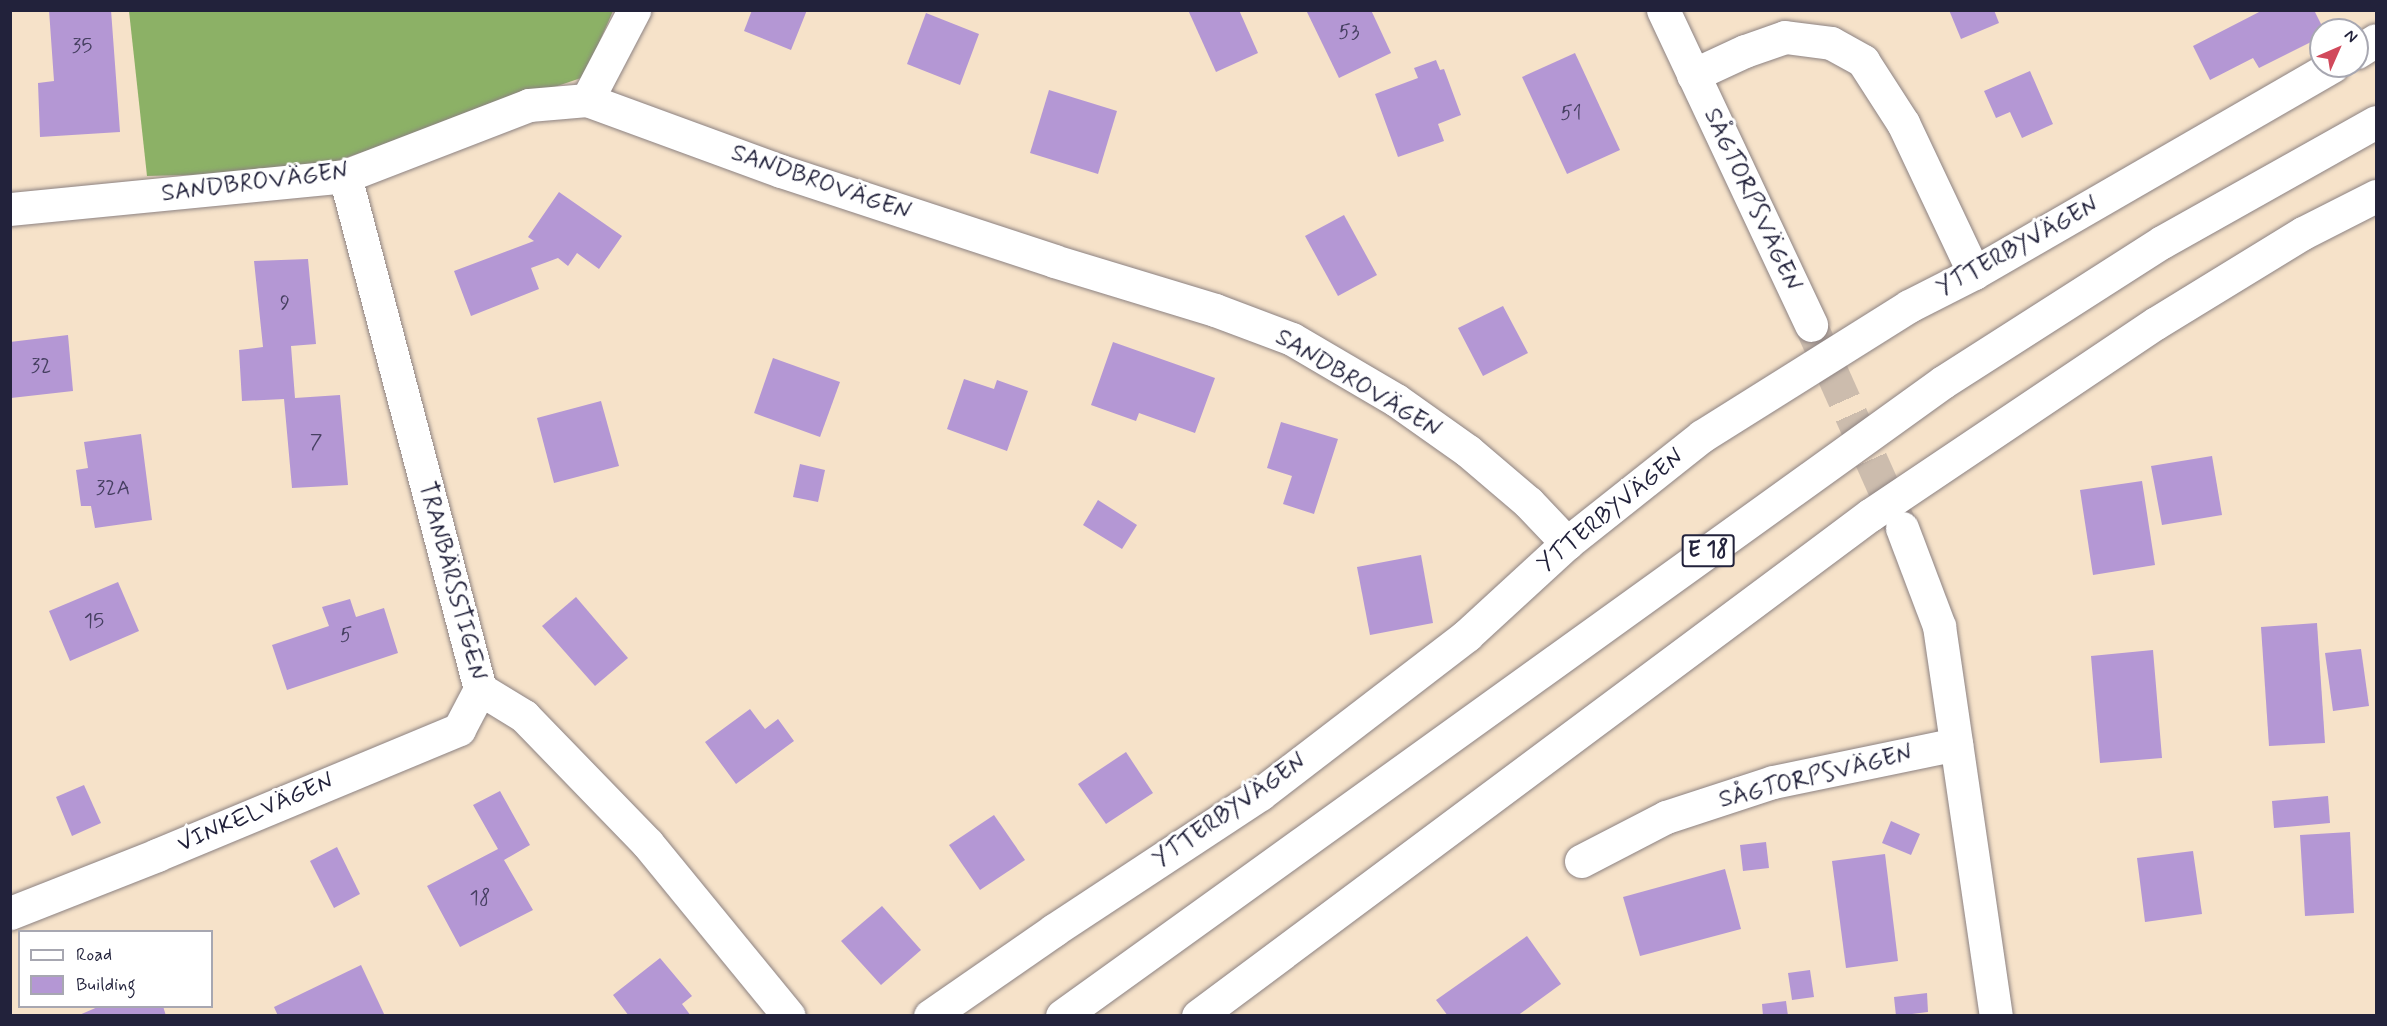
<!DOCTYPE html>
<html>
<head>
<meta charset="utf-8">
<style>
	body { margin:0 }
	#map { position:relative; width:2387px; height:1026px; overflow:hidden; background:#f6e2c9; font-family:Mynerve,sans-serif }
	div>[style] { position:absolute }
	.forest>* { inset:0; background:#8cb166 }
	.building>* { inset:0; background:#b497d4 }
	.minor-tunnel>* { height:33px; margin-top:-16.5px; transform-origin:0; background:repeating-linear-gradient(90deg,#ccbcad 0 33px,transparent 0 49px) }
	.roads { filter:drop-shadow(0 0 2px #8c8282) drop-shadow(0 0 2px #8c8282) }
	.minor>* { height:33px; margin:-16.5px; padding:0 16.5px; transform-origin:16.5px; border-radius:16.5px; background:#fff }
	.highway>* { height:33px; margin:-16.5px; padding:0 16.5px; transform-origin:16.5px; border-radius:16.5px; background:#fff }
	span { translate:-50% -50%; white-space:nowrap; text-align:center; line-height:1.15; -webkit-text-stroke:6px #fff; paint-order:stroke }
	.number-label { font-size:21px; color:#463f61 }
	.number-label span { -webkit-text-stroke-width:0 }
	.shield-label span { padding:2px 4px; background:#fff; border:2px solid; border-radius:4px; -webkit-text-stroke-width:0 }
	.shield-label { font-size:22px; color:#22223b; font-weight:700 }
	.street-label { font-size:24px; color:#22223b }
	.frame { position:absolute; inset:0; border:12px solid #22223b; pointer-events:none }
	.legend { position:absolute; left:18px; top:930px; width:195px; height:78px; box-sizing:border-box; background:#fff; border:2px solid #a7a7b1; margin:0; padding:8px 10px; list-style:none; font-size:18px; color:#22223b }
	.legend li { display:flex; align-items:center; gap:12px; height:30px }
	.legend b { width:30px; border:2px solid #a7a7b1 }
	.north { position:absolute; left:2309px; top:18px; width:60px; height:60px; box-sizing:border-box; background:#fff; border:2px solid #a7a7b1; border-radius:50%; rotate:45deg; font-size:16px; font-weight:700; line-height:24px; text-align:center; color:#22223b }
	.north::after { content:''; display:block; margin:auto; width:21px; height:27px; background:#d1495b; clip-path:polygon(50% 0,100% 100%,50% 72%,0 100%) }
</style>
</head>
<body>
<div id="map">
	<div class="forest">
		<div style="clip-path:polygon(129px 11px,613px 11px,584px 77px,304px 172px,147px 176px)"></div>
	</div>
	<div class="building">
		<div style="clip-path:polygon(49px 10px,111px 10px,120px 132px,40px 137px,38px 83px,54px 81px)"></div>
		<div style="clip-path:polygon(752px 10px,807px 10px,791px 50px,744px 31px)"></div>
		<div style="clip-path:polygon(1188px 10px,1239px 10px,1258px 53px,1216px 72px)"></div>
		<div style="clip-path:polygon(1306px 10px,1371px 10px,1391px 53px,1339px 78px)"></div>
		<div style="clip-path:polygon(1949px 10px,1994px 10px,1999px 23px,1961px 39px)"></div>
		<div style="clip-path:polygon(2263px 10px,2314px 10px,2324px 30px,2321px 30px,2321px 37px,2259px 68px,2253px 58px,2210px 80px,2193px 46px)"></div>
		<div style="clip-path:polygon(926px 13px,979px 34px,960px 85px,907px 64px)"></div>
		<div style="clip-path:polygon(1575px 53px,1620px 150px,1567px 174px,1522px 77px)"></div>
		<div style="clip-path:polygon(1436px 60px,1440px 70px,1444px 69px,1461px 115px,1438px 124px,1444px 141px,1398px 157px,1375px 94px,1418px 78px,1414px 68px)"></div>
		<div style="clip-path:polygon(2030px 71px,2053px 124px,2022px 138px,2010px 112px,1996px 118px,1984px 91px)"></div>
		<div style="clip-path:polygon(1049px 90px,1117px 111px,1098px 174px,1030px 153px)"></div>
		<div style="clip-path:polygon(559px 192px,622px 236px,599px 269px,577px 253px,568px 266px,558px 258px,531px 268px,539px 289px,471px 316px,454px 271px,534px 241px,528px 237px)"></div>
		<div style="clip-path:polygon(1344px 215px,1377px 275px,1338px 296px,1305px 236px)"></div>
		<div style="clip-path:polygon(308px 259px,316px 344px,291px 346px,295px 398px,340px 395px,348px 485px,292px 488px,284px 399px,242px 401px,239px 350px,263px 347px,254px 261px)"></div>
		<div style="clip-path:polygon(1503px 306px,1528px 353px,1483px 376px,1458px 328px)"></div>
		<div style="clip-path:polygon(68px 335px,73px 391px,11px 398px,10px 342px)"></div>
		<div style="clip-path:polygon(1113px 342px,1215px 378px,1195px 433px,1139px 413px,1136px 421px,1091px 405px)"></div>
		<div style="clip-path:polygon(773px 358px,840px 382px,820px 437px,754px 413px)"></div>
		<div style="clip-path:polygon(964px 379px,994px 389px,997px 380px,1028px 391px,1007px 451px,947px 429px)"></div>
		<div style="clip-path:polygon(601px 401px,619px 466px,554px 483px,537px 418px)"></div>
		<div style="clip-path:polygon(1281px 422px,1338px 439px,1314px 514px,1283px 504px,1292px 476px,1267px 468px)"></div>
		<div style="clip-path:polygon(141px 434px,152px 520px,95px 528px,91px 506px,81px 506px,76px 470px,88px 468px,84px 442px)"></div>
		<div style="clip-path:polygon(2212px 456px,2222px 515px,2162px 525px,2151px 466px)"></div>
		<div style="clip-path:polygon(800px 464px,825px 470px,818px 502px,793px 497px)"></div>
		<div style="clip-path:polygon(2142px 481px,2155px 565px,2093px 575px,2080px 490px)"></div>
		<div style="clip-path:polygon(1098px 500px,1137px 525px,1122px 549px,1083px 525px)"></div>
		<div style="clip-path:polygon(1421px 555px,1433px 623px,1370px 635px,1357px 567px)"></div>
		<div style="clip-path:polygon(118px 582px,139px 631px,70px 661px,49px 611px)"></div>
		<div style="clip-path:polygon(576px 597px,628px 658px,595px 686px,542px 626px)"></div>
		<div style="clip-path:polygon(350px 599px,356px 617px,384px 608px,398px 653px,287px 690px,272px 645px,329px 626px,322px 607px)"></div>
		<div style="clip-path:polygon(2317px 623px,2325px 743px,2269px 746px,2261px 627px)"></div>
		<div style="clip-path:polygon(2361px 649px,2369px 706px,2333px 711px,2325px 653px)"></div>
		<div style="clip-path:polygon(2153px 650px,2162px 758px,2100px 763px,2091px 656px)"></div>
		<div style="clip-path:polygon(750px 709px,765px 729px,778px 719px,794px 741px,736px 784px,705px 742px)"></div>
		<div style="clip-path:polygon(1126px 752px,1153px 793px,1106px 824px,1078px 784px)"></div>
		<div style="clip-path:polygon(84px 785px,101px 823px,72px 836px,56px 797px)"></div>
		<div style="clip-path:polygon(500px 791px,530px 845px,504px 860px,533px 910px,460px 947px,427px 886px,498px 849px,473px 805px)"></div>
		<div style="clip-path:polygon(2328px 796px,2330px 823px,2274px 828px,2272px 801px)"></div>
		<div style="clip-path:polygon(994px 815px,1025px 860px,980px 890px,949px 845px)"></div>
		<div style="clip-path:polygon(1891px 821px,1920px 834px,1911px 855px,1882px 843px)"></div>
		<div style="clip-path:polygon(2350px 832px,2354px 913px,2305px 916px,2300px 835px)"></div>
		<div style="clip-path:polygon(1766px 842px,1769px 868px,1743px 871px,1740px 845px)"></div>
		<div style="clip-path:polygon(337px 847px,360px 894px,334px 908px,310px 861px)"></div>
		<div style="clip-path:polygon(2193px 851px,2202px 914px,2145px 922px,2137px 858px)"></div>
		<div style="clip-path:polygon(1885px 854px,1898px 961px,1846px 968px,1832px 861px)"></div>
		<div style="clip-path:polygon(1725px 869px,1741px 929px,1640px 956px,1623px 897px)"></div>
		<div style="clip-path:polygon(882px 906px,921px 950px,881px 985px,841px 941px)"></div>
		<div style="clip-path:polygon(1527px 936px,1561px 984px,1517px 1016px,1448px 1016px,1436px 1000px)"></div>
		<div style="clip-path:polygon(660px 958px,692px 996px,682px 1004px,691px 1016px,629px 1016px,613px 995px)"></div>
		<div style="clip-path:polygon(361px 965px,385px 1016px,278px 1016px,274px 1007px)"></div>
		<div style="clip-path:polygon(1810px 970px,1814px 997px,1792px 1000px,1788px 973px)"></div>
		<div style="clip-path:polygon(1927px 993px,1928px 1012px,1896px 1016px,1894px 997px)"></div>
		<div style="clip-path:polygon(1786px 1001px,1788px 1016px,1763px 1016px,1762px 1004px)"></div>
		<div style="clip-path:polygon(100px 1006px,163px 1006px,166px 1016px,77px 1016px)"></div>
	</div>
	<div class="minor-tunnel">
		<div style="left:1811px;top:325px;width:220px;rotate:65.9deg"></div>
	</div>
	<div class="roads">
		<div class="minor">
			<div style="left:1663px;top:10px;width:348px;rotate:64.8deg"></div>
			<div style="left:2357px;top:52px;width:22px;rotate:-32deg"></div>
			<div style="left:1693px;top:75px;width:57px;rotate:-24.8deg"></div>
			<div style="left:1745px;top:51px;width:42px;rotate:-19.3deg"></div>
			<div style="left:1785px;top:37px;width:46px;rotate:7.4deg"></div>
			<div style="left:1831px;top:43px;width:37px;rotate:29deg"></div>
			<div style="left:1863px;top:61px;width:74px;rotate:57.2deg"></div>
			<div style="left:1903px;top:123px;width:166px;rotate:64.7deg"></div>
			<div style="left:587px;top:100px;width:102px;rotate:-62.4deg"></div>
			<div style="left:345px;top:176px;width:530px;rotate:75.26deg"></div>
			<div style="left:480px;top:689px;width:52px;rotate:31.5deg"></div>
			<div style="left:524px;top:716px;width:178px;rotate:45.9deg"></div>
			<div style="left:648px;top:844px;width:222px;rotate:50.7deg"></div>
			<div style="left:10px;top:209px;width:337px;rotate:-5.6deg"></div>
			<div style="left:345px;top:176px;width:197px;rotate:-21.1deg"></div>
			<div style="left:529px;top:105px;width:58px;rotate:-4.9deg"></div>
			<div style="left:587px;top:100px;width:207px;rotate:20.1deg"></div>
			<div style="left:781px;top:171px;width:287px;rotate:18.2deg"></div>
			<div style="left:1054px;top:261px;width:168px;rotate:16.9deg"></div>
			<div style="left:1215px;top:310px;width:82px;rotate:20.6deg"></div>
			<div style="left:1292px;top:339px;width:121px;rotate:30.4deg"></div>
			<div style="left:1396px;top:400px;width:88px;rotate:35.3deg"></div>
			<div style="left:1468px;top:451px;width:79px;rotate:40.4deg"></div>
			<div style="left:1528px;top:502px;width:57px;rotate:46.4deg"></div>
			<div style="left:1902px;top:528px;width:105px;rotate:69.3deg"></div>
			<div style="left:1939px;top:626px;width:394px;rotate:81.7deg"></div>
			<div style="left:1581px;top:861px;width:96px;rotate:-27.4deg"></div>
			<div style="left:1666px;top:817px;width:113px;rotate:-18.1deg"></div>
			<div style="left:1773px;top:782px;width:187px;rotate:-11.7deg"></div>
			<div style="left:10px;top:913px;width:158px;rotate:-21.5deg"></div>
			<div style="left:157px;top:855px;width:327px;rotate:-22.6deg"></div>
			<div style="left:459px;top:729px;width:45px;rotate:-62.3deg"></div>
			<div style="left:930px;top:1016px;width:151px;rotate:-34.7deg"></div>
			<div style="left:1054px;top:930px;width:247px;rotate:-33.4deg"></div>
			<div style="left:1260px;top:794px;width:261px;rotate:-37.5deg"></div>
			<div style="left:1467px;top:635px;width:136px;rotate:-42.6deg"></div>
			<div style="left:1567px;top:543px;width:172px;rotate:-38.4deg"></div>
			<div style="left:1702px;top:436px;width:244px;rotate:-32.1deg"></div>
			<div style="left:1909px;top:306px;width:73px;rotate:-26.9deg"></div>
			<div style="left:1974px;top:273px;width:414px;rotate:-30deg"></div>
		</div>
		<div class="highway">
			<div style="left:1062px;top:1016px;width:1085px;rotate:-35.74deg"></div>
			<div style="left:1943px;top:382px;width:260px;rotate:-32.6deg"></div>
			<div style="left:2162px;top:242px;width:245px;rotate:-29.3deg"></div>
			<div style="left:1198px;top:1016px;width:838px;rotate:-36.71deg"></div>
			<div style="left:1870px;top:515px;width:344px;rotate:-33.9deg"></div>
			<div style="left:2156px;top:323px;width:172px;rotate:-31.5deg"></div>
			<div style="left:2303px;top:233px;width:82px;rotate:-26.9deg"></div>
		</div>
	</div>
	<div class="number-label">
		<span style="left:1349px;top:32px">53</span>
		<span style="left:82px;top:46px">35</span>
		<span style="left:1571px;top:113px">51</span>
		<span style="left:285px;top:303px">9</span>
		<span style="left:41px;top:366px">32</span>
		<span style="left:316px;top:442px">7</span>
		<span style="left:113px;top:488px">32A</span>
		<span style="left:94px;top:621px">15</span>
		<span style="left:346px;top:635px">5</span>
		<span style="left:480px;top:898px">18</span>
	</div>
	<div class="shield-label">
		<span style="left:1708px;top:551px">E 18</span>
	</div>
	<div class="street-label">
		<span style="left:255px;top:183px;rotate:-7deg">SANDBROVÄGEN</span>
		<span style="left:821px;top:183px;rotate:19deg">SANDBROVÄGEN</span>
		<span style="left:1752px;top:200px;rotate:65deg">SÅGTORPSVÄGEN</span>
		<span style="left:2018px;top:247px;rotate:-29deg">YTTERBYVÄGEN</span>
		<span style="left:1358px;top:384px;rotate:31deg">SANDBROVÄGEN</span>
		<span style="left:1611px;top:511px;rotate:-39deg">YTTERBYVÄGEN</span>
		<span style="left:452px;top:581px;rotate:75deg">TRANBÄRSSTIGEN</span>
		<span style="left:1816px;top:777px;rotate:-14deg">SÅGTORPSVÄGEN</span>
		<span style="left:1230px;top:811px;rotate:-35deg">YTTERBYVÄGEN</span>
		<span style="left:256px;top:813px;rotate:-23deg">VINKELVÄGEN</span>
	</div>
	<div class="frame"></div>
	<ul class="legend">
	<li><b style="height:8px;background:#fff"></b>Road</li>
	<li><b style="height:16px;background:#b497d4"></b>Building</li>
	</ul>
	<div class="north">N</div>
</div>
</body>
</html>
